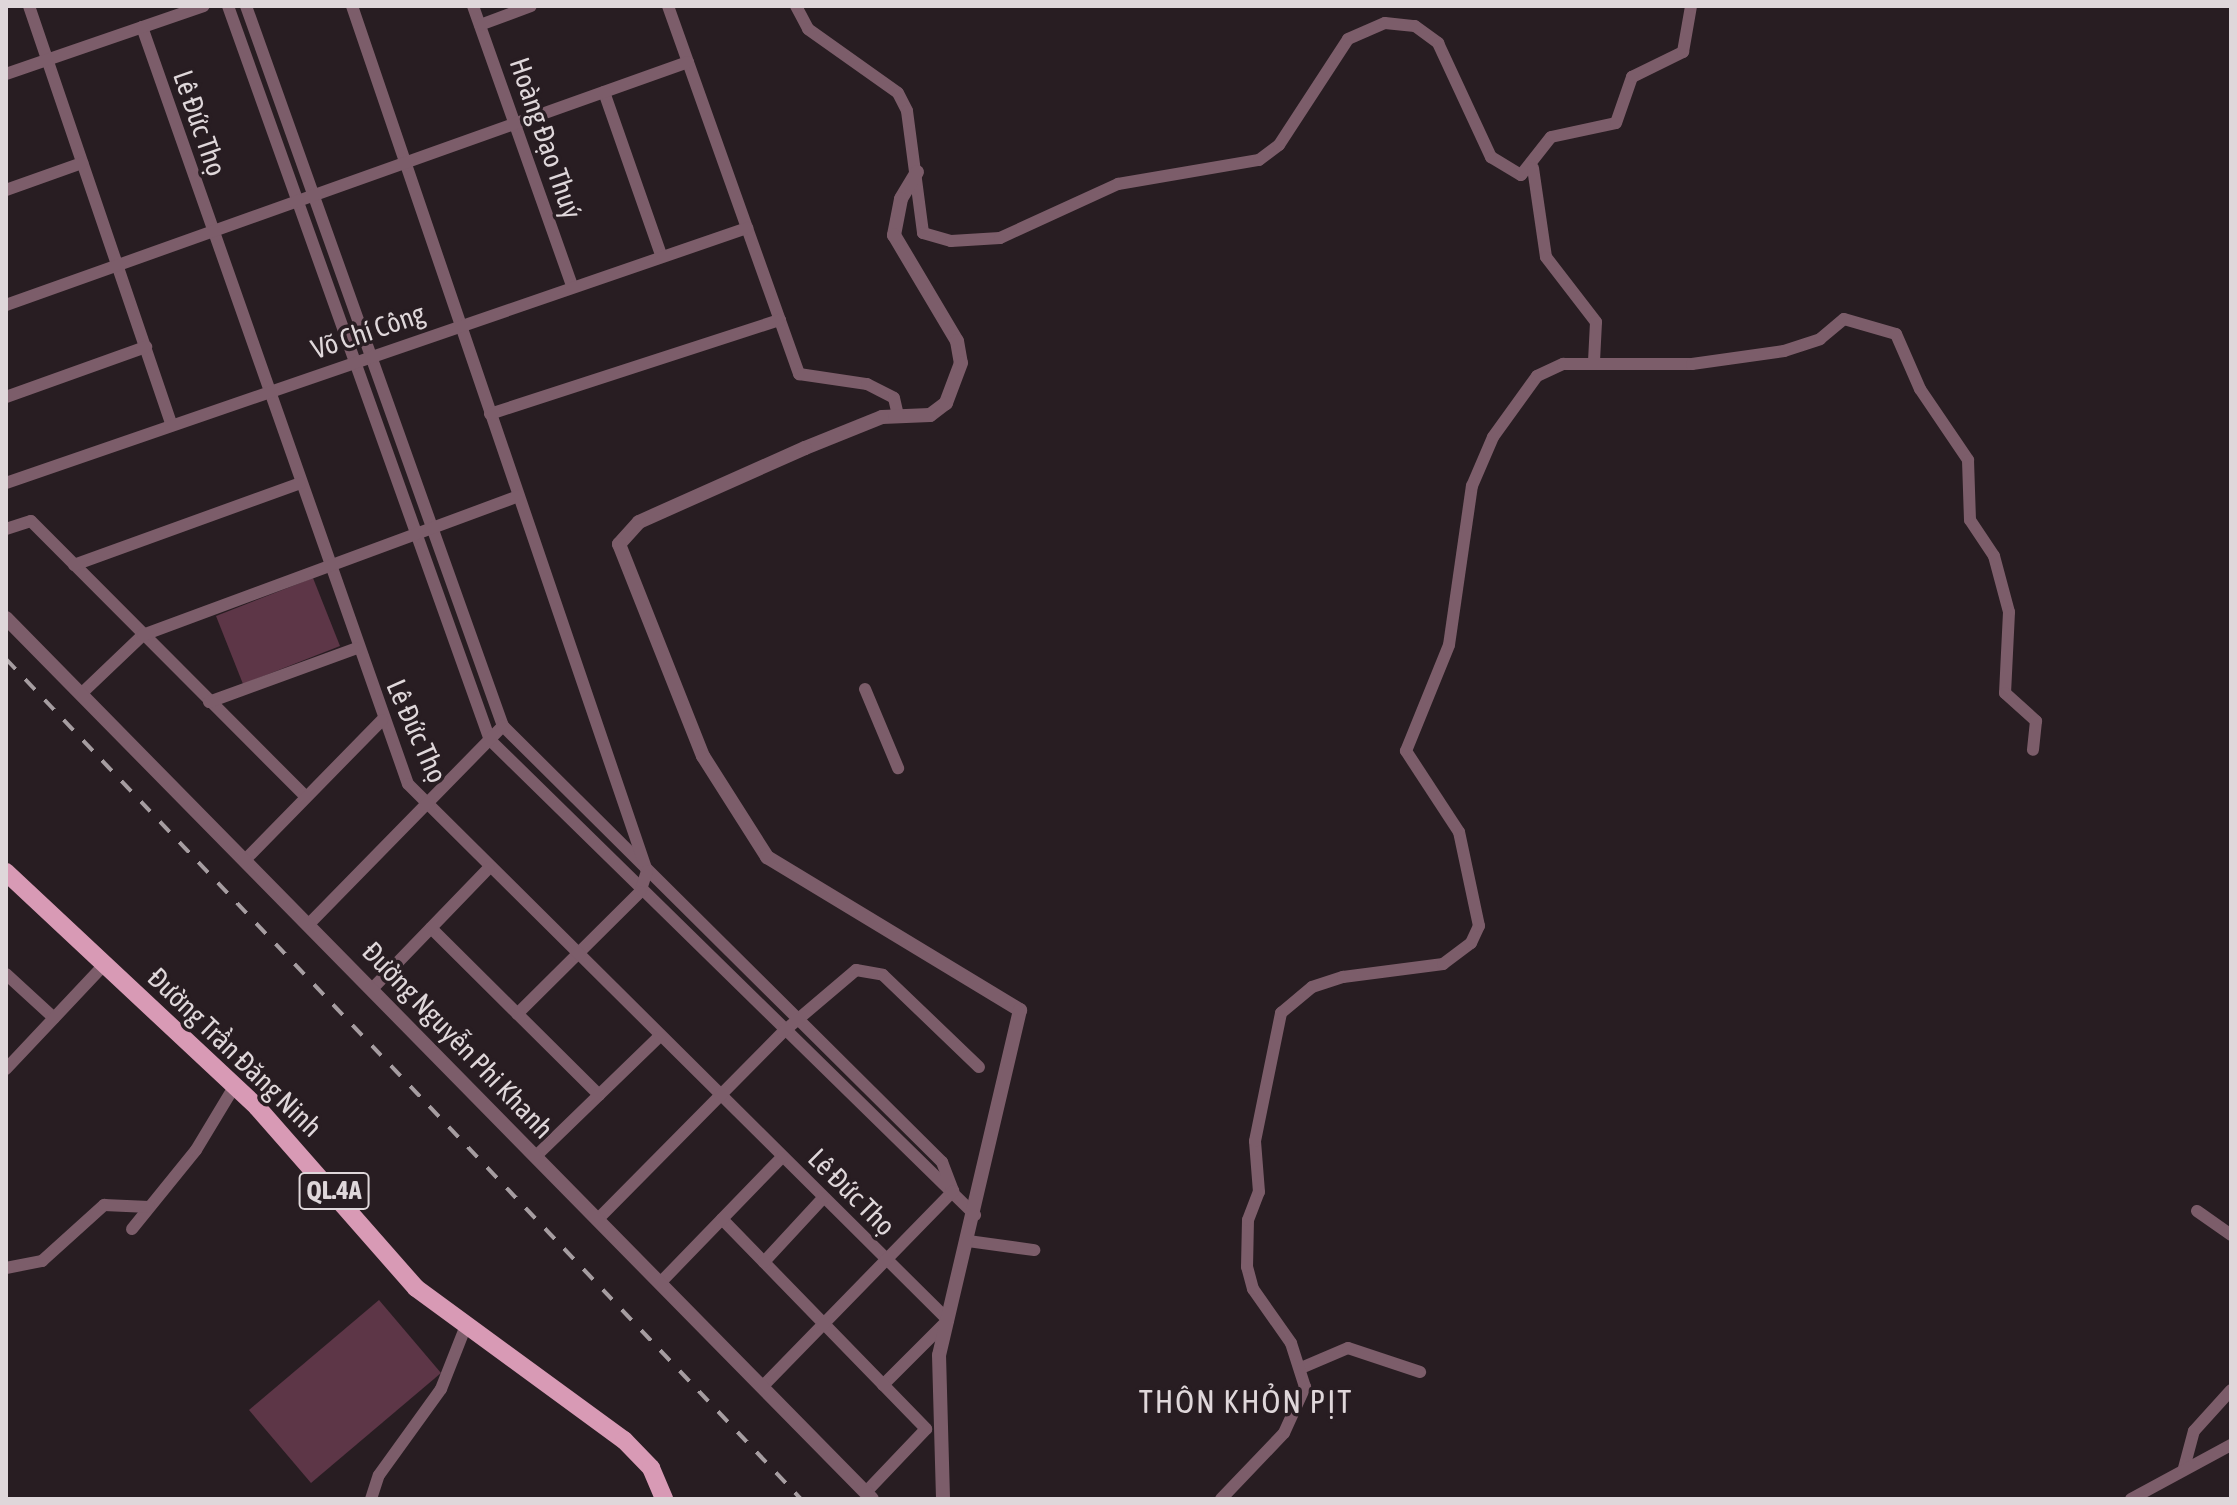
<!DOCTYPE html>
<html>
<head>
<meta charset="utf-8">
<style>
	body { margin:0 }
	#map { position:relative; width:2237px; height:1505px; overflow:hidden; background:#281d22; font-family:"Asap Condensed",sans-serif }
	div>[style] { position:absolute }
	.green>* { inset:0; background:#5d3647 }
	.minor>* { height:12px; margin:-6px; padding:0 6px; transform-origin:6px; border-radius:6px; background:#7c5d6a }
	.tertiary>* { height:14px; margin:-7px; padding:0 7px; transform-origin:7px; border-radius:7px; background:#7c5d6a }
	.primary>* { height:18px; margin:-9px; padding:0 9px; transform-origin:9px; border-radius:9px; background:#d89ab5 }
	.rail>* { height:4px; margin-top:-2px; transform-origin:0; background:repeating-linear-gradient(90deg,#a69da1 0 14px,transparent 0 28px) }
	span { translate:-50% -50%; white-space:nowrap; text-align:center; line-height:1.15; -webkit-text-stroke:7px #281d22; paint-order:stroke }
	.shield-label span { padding:2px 6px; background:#281d22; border:2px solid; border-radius:6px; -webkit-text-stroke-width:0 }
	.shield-label { font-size:26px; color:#dfd7da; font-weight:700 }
	.street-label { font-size:28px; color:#dfd7da }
	.quarter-label { font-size:32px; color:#dfd7da; letter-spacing:2px }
	.frame { position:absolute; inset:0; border:8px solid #dfd7da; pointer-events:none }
</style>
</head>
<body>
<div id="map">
	<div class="green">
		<div style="clip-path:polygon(313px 578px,340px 646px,243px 684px,216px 616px)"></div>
		<div style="clip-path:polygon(379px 1300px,441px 1373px,311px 1483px,249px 1410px)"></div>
	</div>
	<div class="minor">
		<div style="left:29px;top:6px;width:443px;rotate:71.2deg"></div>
		<div style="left:228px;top:6px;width:779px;rotate:70.36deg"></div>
		<div style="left:490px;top:740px;width:679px;rotate:44.4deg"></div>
		<div style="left:246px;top:6px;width:764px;rotate:70.36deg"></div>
		<div style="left:503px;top:726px;width:619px;rotate:44.8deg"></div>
		<div style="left:942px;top:1162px;width:31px;rotate:69deg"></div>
		<div style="left:352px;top:6px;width:914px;rotate:71.17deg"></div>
		<div style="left:647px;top:871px;width:22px;rotate:108deg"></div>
		<div style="left:640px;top:892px;width:173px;rotate:135.2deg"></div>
		<div style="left:473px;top:6px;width:297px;rotate:70.5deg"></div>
		<div style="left:668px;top:6px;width:391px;rotate:70.4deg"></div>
		<div style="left:799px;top:374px;width:69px;rotate:8.4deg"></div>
		<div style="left:867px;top:384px;width:30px;rotate:27deg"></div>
		<div style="left:894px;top:398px;width:18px;rotate:77deg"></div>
		<div style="left:796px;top:6px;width:26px;rotate:62deg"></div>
		<div style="left:808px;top:29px;width:110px;rotate:35.4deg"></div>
		<div style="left:898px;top:93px;width:20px;rotate:63deg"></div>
		<div style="left:907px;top:111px;width:123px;rotate:82.5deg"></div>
		<div style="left:923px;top:233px;width:29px;rotate:16deg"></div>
		<div style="left:951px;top:241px;width:49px;rotate:-3.5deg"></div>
		<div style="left:1000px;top:238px;width:130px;rotate:-24.6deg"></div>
		<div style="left:1118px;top:184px;width:143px;rotate:-9.7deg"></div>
		<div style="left:1259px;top:160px;width:25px;rotate:-37deg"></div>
		<div style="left:1279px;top:145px;width:126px;rotate:-56.9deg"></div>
		<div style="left:1348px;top:39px;width:40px;rotate:-23.4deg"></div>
		<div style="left:1385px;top:23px;width:30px;rotate:6deg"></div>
		<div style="left:1415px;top:26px;width:29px;rotate:36deg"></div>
		<div style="left:1438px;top:43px;width:126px;rotate:65.1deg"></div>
		<div style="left:1491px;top:157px;width:35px;rotate:31deg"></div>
		<div style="left:1521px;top:175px;width:48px;rotate:-51.7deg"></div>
		<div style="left:1551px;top:137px;width:66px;rotate:-12.2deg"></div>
		<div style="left:1616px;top:123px;width:49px;rotate:-70.8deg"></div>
		<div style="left:1632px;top:77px;width:57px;rotate:-26.1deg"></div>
		<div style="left:1683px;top:52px;width:47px;rotate:-80.1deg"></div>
		<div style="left:480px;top:25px;width:54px;rotate:-20.4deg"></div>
		<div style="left:142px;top:27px;width:802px;rotate:70.64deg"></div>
		<div style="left:408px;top:784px;width:761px;rotate:44.79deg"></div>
		<div style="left:948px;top:1320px;width:92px;rotate:135deg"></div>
		<div style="left:6px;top:74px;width:209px;rotate:-19deg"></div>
		<div style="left:604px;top:92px;width:173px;rotate:70.7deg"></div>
		<div style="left:1533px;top:168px;width:90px;rotate:81.7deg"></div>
		<div style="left:1546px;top:257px;width:82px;rotate:52.4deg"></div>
		<div style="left:1596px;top:322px;width:40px;rotate:92.9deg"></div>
		<div style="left:6px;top:190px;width:81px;rotate:-19.6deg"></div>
		<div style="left:6px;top:305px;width:724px;rotate:-19.61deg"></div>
		<div style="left:6px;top:397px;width:149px;rotate:-19.7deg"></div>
		<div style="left:490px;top:414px;width:305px;rotate:-18deg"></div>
		<div style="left:6px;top:483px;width:784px;rotate:-18.99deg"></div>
		<div style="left:6px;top:529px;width:26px;rotate:-18deg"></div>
		<div style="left:31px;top:521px;width:388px;rotate:45.1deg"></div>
		<div style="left:74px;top:565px;width:240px;rotate:-19.9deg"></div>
		<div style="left:865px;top:689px;width:86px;rotate:67.3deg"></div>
		<div style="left:81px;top:694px;width:86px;rotate:-43.6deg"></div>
		<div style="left:143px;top:635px;width:400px;rotate:-20.3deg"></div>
		<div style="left:209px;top:702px;width:158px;rotate:-20deg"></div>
		<div style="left:245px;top:860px;width:196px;rotate:-45.6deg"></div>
		<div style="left:308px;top:925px;width:279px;rotate:-45.6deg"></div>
		<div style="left:431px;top:928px;width:237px;rotate:44.8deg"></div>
		<div style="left:6px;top:974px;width:65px;rotate:42.5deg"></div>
		<div style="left:372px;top:989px;width:168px;rotate:-46deg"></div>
		<div style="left:6px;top:1069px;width:144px;rotate:-46.7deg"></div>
		<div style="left:536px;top:1156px;width:173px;rotate:-44.1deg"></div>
		<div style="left:2197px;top:1211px;width:42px;rotate:35.2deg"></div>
		<div style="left:598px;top:1219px;width:263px;rotate:-45.3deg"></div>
		<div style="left:783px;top:1032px;width:96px;rotate:-40.3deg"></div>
		<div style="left:856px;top:970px;width:27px;rotate:10deg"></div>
		<div style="left:883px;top:975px;width:133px;rotate:43.8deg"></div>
		<div style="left:722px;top:1219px;width:293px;rotate:45.8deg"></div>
		<div style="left:926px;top:1429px;width:87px;rotate:133.6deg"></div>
		<div style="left:132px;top:1229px;width:102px;rotate:-51deg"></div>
		<div style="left:196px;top:1150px;width:74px;rotate:-58.9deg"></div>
		<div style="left:968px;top:1241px;width:67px;rotate:7.8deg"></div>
		<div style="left:764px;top:1262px;width:87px;rotate:-47.3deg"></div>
		<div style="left:6px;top:1268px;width:37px;rotate:-11deg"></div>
		<div style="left:42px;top:1261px;width:84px;rotate:-42.1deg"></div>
		<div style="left:104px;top:1205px;width:45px;rotate:2.5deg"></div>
		<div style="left:660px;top:1283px;width:175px;rotate:-45.9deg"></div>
		<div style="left:1301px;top:1368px;width:51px;rotate:-23.1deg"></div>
		<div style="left:1348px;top:1348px;width:76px;rotate:18.4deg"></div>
		<div style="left:762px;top:1387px;width:274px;rotate:-45.7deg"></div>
		<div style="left:2184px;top:1468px;width:38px;rotate:-75deg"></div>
		<div style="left:2194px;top:1431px;width:55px;rotate:-47.9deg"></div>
		<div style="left:371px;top:1499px;width:25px;rotate:-72deg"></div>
		<div style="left:379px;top:1475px;width:106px;rotate:-54.2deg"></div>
		<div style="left:441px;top:1389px;width:71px;rotate:-68.5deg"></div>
		<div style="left:1221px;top:1499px;width:91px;rotate:-46.3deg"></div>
		<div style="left:1284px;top:1433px;width:51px;rotate:-65.5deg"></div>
		<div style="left:1305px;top:1387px;width:46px;rotate:-107.7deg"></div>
		<div style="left:1291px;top:1343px;width:66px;rotate:-125.1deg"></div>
		<div style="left:1253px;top:1289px;width:23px;rotate:-105deg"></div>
		<div style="left:1247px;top:1267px;width:47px;rotate:-88.8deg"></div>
		<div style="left:1248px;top:1220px;width:30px;rotate:-69deg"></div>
		<div style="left:1259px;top:1192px;width:51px;rotate:-94.5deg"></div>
		<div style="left:1255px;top:1141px;width:131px;rotate:-78.5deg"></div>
		<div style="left:1281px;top:1013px;width:40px;rotate:-40deg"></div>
		<div style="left:1312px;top:987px;width:33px;rotate:-18deg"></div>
		<div style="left:1343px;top:977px;width:101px;rotate:-7.4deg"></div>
		<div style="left:1443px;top:964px;width:35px;rotate:-37deg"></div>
		<div style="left:1471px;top:943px;width:19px;rotate:-65deg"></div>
		<div style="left:1479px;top:926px;width:96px;rotate:-102deg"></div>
		<div style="left:1459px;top:832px;width:97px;rotate:-123.2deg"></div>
		<div style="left:1406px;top:751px;width:114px;rotate:-67.9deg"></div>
		<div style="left:1449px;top:645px;width:161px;rotate:-81.8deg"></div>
		<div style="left:1472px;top:486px;width:53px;rotate:-66.8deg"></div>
		<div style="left:1493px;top:437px;width:75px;rotate:-54.2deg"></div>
		<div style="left:1537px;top:376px;width:29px;rotate:-25deg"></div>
		<div style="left:1563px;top:364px;width:129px"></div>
		<div style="left:1692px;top:364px;width:93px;rotate:-8deg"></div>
		<div style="left:1784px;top:351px;width:38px;rotate:-18deg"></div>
		<div style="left:1820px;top:339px;width:31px;rotate:-40deg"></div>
		<div style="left:1844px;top:319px;width:54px;rotate:16.1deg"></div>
		<div style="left:1896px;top:334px;width:60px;rotate:66.4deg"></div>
		<div style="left:1920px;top:389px;width:86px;rotate:55.9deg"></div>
		<div style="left:1968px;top:460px;width:60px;rotate:88.1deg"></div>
		<div style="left:1970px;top:520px;width:43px;rotate:56.3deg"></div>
		<div style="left:1994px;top:556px;width:58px;rotate:75deg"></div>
		<div style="left:2009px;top:612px;width:81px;rotate:92.8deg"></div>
		<div style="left:2005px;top:693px;width:42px;rotate:42.1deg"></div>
		<div style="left:2036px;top:721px;width:29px;rotate:96deg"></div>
		<div style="left:2131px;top:1499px;width:114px;rotate:-28.4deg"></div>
	</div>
	<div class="tertiary">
		<div style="left:917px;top:172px;width:31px;rotate:121deg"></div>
		<div style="left:901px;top:199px;width:37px;rotate:101deg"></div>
		<div style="left:894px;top:235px;width:123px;rotate:59.3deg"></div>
		<div style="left:957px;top:341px;width:22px;rotate:80deg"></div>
		<div style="left:961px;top:363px;width:43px;rotate:110.6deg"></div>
		<div style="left:946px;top:403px;width:20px;rotate:143deg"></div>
		<div style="left:930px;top:415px;width:48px;rotate:177.6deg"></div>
		<div style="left:882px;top:417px;width:83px;rotate:158.1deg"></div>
		<div style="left:805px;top:448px;width:182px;rotate:156deg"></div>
		<div style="left:639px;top:522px;width:30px;rotate:132deg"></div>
		<div style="left:619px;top:544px;width:228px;rotate:68.4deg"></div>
		<div style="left:703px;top:756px;width:120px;rotate:57.6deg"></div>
		<div style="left:767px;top:857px;width:296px;rotate:31.2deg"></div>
		<div style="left:1020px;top:1010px;width:354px;rotate:103.2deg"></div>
		<div style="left:939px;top:1355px;width:144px;rotate:88.4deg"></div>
		<div style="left:6px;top:618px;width:1235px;rotate:45.49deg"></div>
	</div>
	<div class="primary">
		<div style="left:6px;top:872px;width:344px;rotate:43.1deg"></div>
		<div style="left:257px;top:1107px;width:241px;rotate:48.7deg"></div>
		<div style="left:416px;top:1288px;width:258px;rotate:36.2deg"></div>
		<div style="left:624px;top:1440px;width:39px;rotate:46deg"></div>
		<div style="left:651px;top:1468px;width:34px;rotate:67deg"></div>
	</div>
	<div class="rail">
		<div style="left:6px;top:659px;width:1157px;rotate:46.58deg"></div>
	</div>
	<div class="shield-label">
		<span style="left:334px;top:1191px">QL.4A</span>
	</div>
	<div class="street-label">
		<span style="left:200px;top:123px;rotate:71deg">Lê Đức Thọ</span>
		<span style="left:546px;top:138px;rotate:71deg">Hoàng Đạo Thuý</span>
		<span style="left:368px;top:331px;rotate:-19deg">Võ Chí Công</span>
		<span style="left:417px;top:731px;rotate:66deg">Lê Đức Thọ</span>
		<span style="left:458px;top:1040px;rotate:46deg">Đường Nguyễn Phi Khanh</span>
		<span style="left:235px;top:1052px;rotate:44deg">Đường Trần Đăng Ninh</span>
		<span style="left:852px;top:1192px;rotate:45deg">Lê Đức Thọ</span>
	</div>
	<div class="quarter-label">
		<span style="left:1246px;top:1402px">THÔN KHỎN PỊT</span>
	</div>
	<div class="frame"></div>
</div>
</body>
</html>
